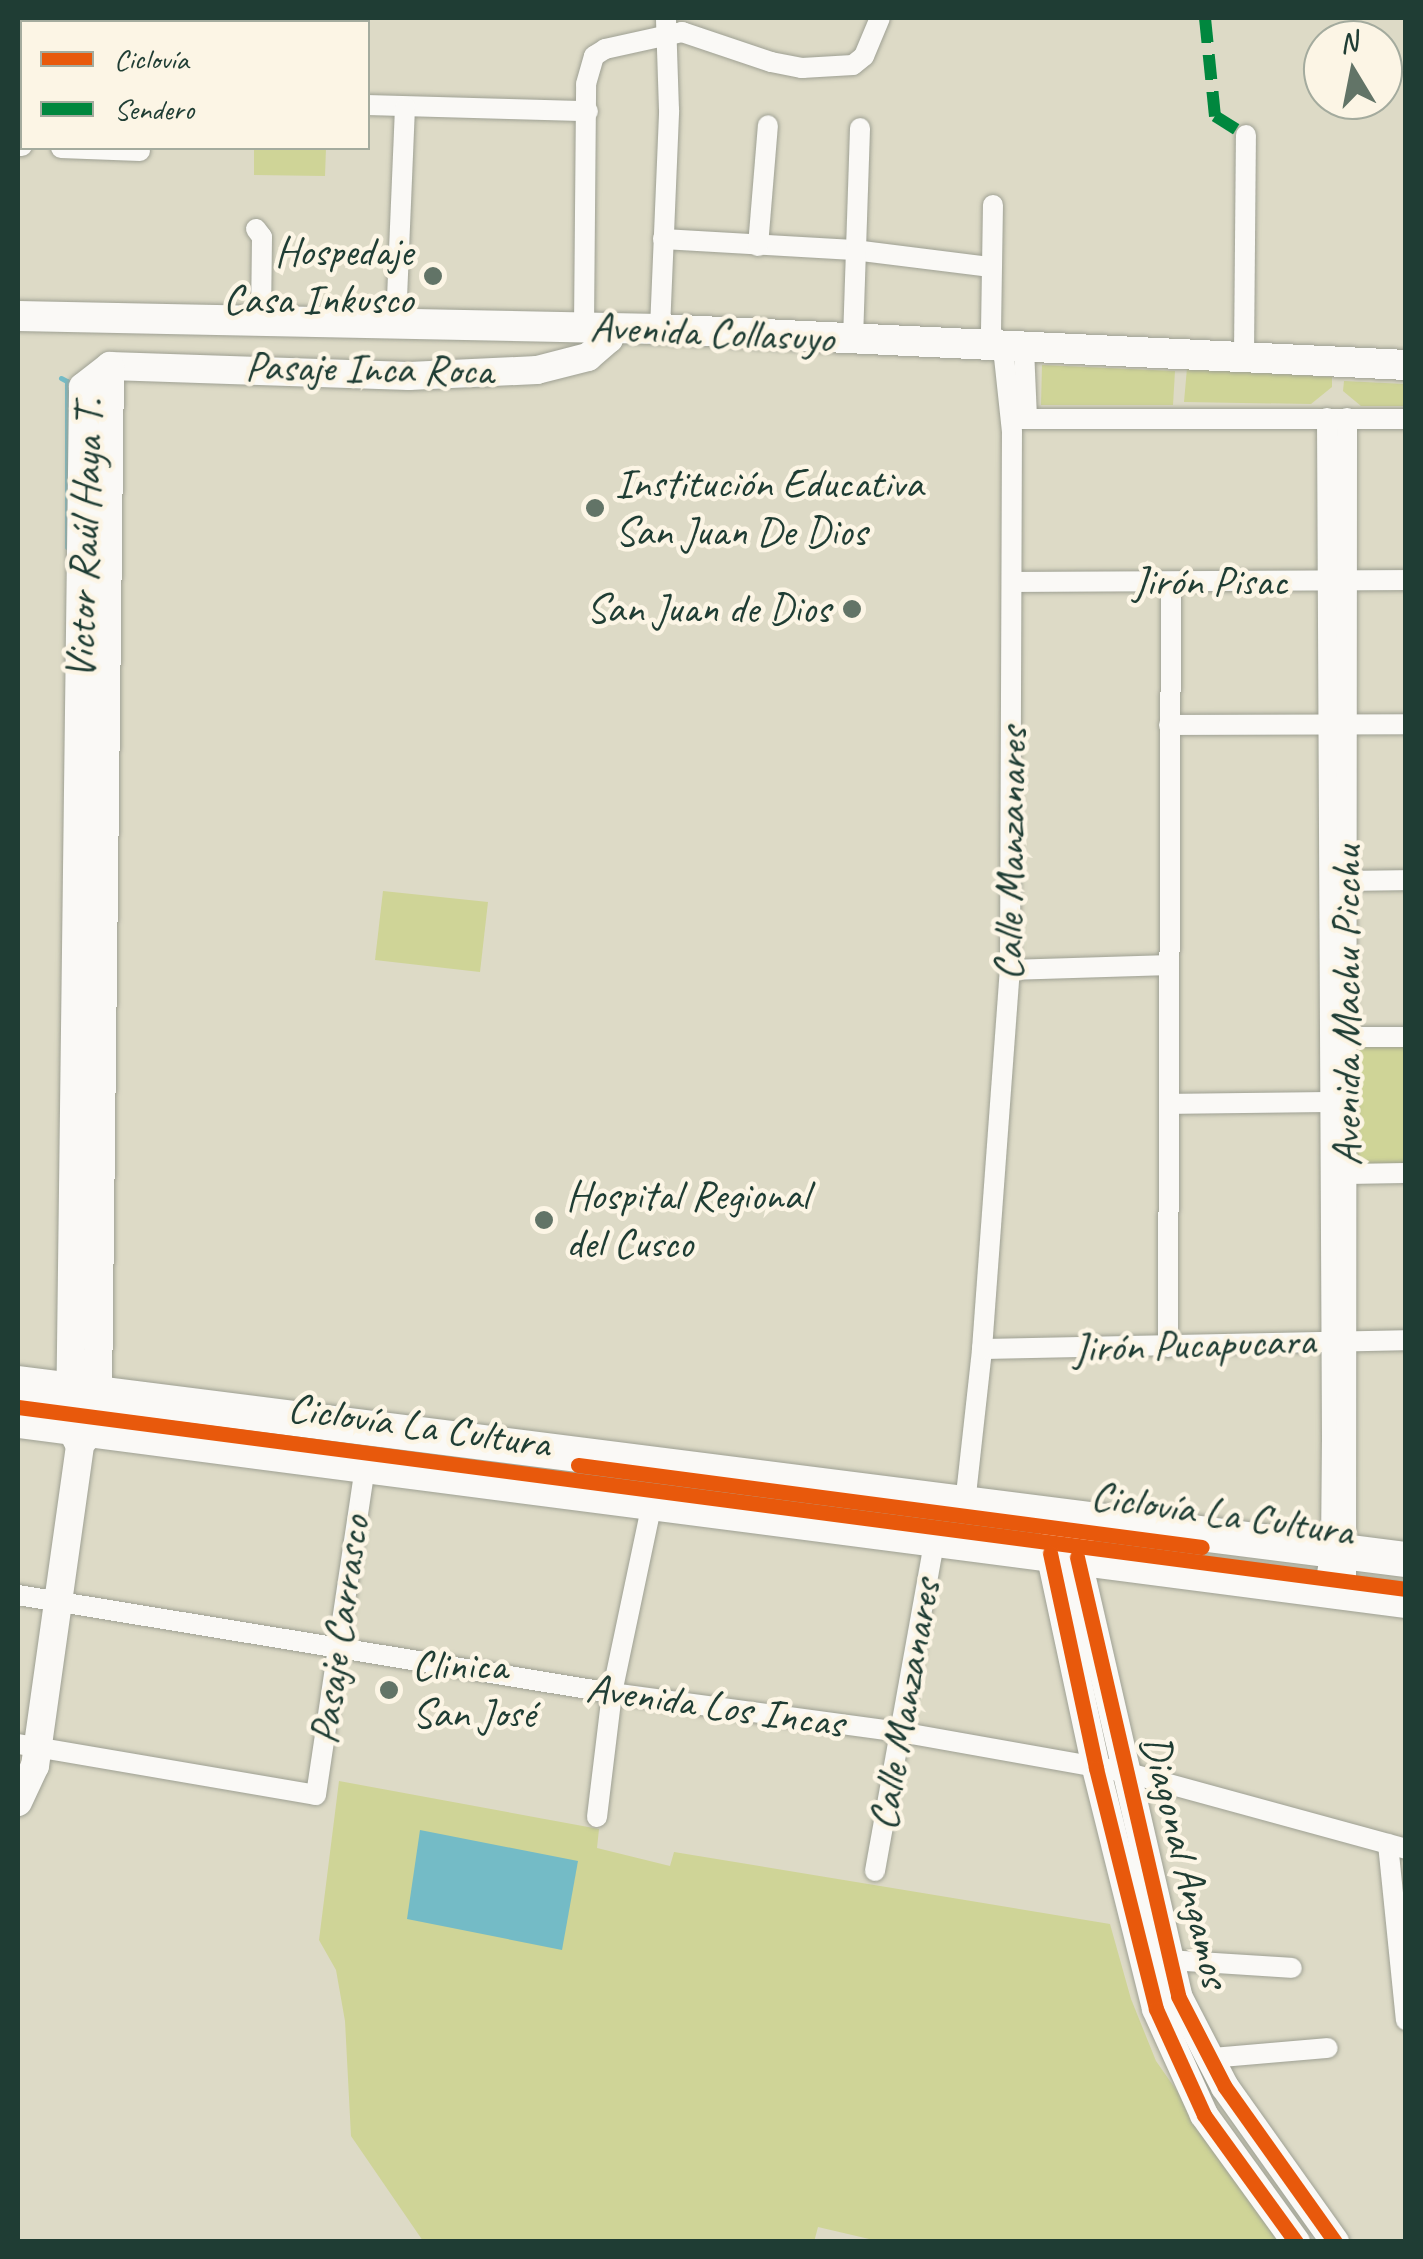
<!DOCTYPE html>
<html>
<head>
<meta charset="utf-8">
<style>
	body { margin:0 }
	#map { position:relative; width:1423px; height:2259px; overflow:hidden; background:#dddac6; font-family:Caveat,sans-serif }
	div>[style] { position:absolute }
	.green>* { inset:0; background:#cfd497 }
	.water>* { inset:0; background:#74bbc6 }
	.stream>* { height:5px; margin:-2.5px; padding:0 2.5px; transform-origin:2.5px; border-radius:2.5px; background:#74bbc6 }
	.roads { filter:drop-shadow(0 0 2px #9ea093) drop-shadow(0 0 2px #9ea093) }
	.street>* { height:20px; margin:-10px; padding:0 10px; transform-origin:10px; border-radius:10px; background:#faf9f6 }
	.secondary>* { height:28px; margin:-14px; padding:0 14px; transform-origin:14px; border-radius:14px; background:#faf9f6 }
	.primary>* { height:30px; margin:-15px; padding:0 15px; transform-origin:15px; border-radius:15px; background:#faf9f6 }
	.highway>* { height:35px; margin:-17.5px; padding:0 17.5px; transform-origin:17.5px; border-radius:17.5px; background:#faf9f6 }
	.quiet>* { height:12px; margin-top:-6px; transform-origin:0; background:repeating-linear-gradient(90deg,#00873e 0 25px,transparent 0 37px) }
	.cycleway>* { height:15px; margin:-7.5px; padding:0 7.5px; transform-origin:7.5px; border-radius:7.5px; background:#e8590c }
	.dots>* { width:28px; height:28px; translate:-50% -50%; box-sizing:border-box; border:5px solid #fcf5e5; border-radius:50% }
	span { translate:-50% -50%; white-space:nowrap; text-align:center; line-height:1.15; -webkit-text-stroke:9px #fcf5e5; paint-order:stroke }
	.poi-label { font-size:42px; color:#1f3d34 }
	.right { translate:-100% -50%; text-align:right }
	.left { translate:0 -50%; text-align:left }
	.street-label { font-size:42px; color:#1f3d34 }
	.frame { position:absolute; inset:0; border:20px solid #1f3d34; pointer-events:none }
	.legend { position:absolute; left:20px; top:20px; width:350px; height:130px; box-sizing:border-box; background:#fcf5e5; border:2px solid #a4ab9e; margin:0; padding:12px 18px; list-style:none; font-size:30px; color:#1f3d34 }
	.legend li { display:flex; align-items:center; gap:20px; height:50px }
	.legend b { width:50px; border:2px solid #a4ab9e }
	.north { position:absolute; left:1303px; top:20px; width:100px; height:100px; box-sizing:border-box; background:#fcf5e5; border:2px solid #a4ab9e; border-radius:50%; rotate:350deg; font-size:28px; font-weight:700; line-height:40px; text-align:center; color:#1f3d34 }
	.north::after { content:''; display:block; margin:auto; width:35px; height:45px; background:#627467; clip-path:polygon(50% 0,100% 100%,50% 72%,0 100%) }
</style>
</head>
<body>
<div id="map">
	<div class="green">
		<div style="clip-path:polygon(254px 148px,326px 148px,325px 176px,254px 175px)"></div>
		<div style="clip-path:polygon(1042px 365px,1175px 371px,1173px 405px,1041px 405px)"></div>
		<div style="clip-path:polygon(1187px 368px,1332px 377px,1332px 387px,1311px 404px,1184px 402px)"></div>
		<div style="clip-path:polygon(1344px 381px,1405px 384px,1405px 406px,1361px 406px,1343px 391px)"></div>
		<div style="clip-path:polygon(383px 891px,488px 902px,480px 972px,375px 960px)"></div>
		<div style="clip-path:polygon(1351px 1041px,1405px 1041px,1405px 1164px,1353px 1164px)"></div>
		<div style="clip-path:polygon(339px 1781px,599px 1829px,597px 1848px,670px 1866px,674px 1852px,1110px 1924px,1131px 1999px,1156px 2061px,1282px 2241px,882px 2242px,818px 2227px,814px 2242px,423px 2241px,351px 2136px,345px 2021px,336px 1970px,319px 1940px)"></div>
	</div>
	<div class="water">
		<div style="clip-path:polygon(420px 1830px,578px 1861px,562px 1950px,407px 1919px)"></div>
	</div>
	<div class="stream">
		<div style="left:61px;top:378px;width:7px;rotate:27deg"></div>
		<div style="left:67px;top:381px;width:166px;rotate:90deg"></div>
	</div>
	<div class="roads">
		<div class="street">
			<div style="left:18px;top:69px;width:6px;rotate:45deg"></div>
			<div style="left:368px;top:105px;width:220px;rotate:1.6deg"></div>
			<div style="left:18px;top:146px;width:4px"></div>
			<div style="left:61px;top:148px;width:79px;rotate:2.2deg"></div>
			<div style="left:256px;top:229px;width:10px;rotate:53deg"></div>
			<div style="left:262px;top:237px;width:84px;rotate:90.7deg"></div>
			<div style="left:663px;top:239px;width:191px;rotate:3.3deg"></div>
			<div style="left:854px;top:250px;width:138px;rotate:7.1deg"></div>
			<div style="left:758px;top:246px;width:121px;rotate:-85.3deg"></div>
			<div style="left:396px;top:322px;width:215px;rotate:-87.6deg"></div>
			<div style="left:584px;top:327px;width:243px;rotate:-89.5deg"></div>
			<div style="left:586px;top:84px;width:29px;rotate:-74deg"></div>
			<div style="left:594px;top:56px;width:13px;rotate:-32deg"></div>
			<div style="left:605px;top:49px;width:79px;rotate:-12.4deg"></div>
			<div style="left:682px;top:32px;width:94px;rotate:18.6deg"></div>
			<div style="left:771px;top:62px;width:32px;rotate:11deg"></div>
			<div style="left:802px;top:68px;width:51px;rotate:-3.4deg"></div>
			<div style="left:853px;top:65px;width:14px;rotate:-39deg"></div>
			<div style="left:864px;top:56px;width:41px;rotate:-67.2deg"></div>
			<div style="left:660px;top:329px;width:219px;rotate:-87.6deg"></div>
			<div style="left:669px;top:110px;width:92px;rotate:-91.9deg"></div>
			<div style="left:853px;top:340px;width:212px;rotate:-88.1deg"></div>
			<div style="left:1024px;top:349px;width:70px;rotate:87.5deg"></div>
			<div style="left:1244px;top:357px;width:222px;rotate:-89.5deg"></div>
			<div style="left:1012px;top:419px;width:394px"></div>
			<div style="left:1015px;top:582px;width:391px;rotate:-0.3deg"></div>
			<div style="left:1169px;top:725px;width:237px;rotate:-0.2deg"></div>
			<div style="left:1337px;top:881px;width:69px;rotate:-0.8deg"></div>
			<div style="left:1010px;top:970px;width:159px;rotate:-1.8deg"></div>
			<div style="left:1346px;top:1037px;width:60px"></div>
			<div style="left:1171px;top:1104px;width:168px;rotate:-0.7deg"></div>
			<div style="left:1347px;top:1174px;width:59px;rotate:-1deg"></div>
			<div style="left:1168px;top:1347px;width:764px;rotate:-89.78deg"></div>
			<div style="left:982px;top:1349px;width:424px;rotate:-1.2deg"></div>
			<div style="left:965px;top:1504px;width:156px;rotate:-83.7deg"></div>
			<div style="left:982px;top:1349px;width:380px;rotate:-85.8deg"></div>
			<div style="left:1010px;top:970px;width:538px;rotate:-89.79deg"></div>
			<div style="left:1012px;top:432px;width:75px;rotate:-96.1deg"></div>
			<div style="left:1004px;top:357px;width:29px;rotate:-117deg"></div>
			<div style="left:991px;top:331px;width:126px;rotate:-89.1deg"></div>
			<div style="left:1324px;top:1591px;width:42px;rotate:-80.3deg"></div>
			<div style="left:1331px;top:1550px;width:108px;rotate:-89.5deg"></div>
			<div style="left:1332px;top:1442px;width:1024px;rotate:-90.28deg"></div>
			<div style="left:1346px;top:1594px;width:1176px;rotate:-89.95deg"></div>
			<div style="left:18px;top:1595px;width:602px;rotate:9.37deg"></div>
			<div style="left:612px;top:1693px;width:291px;rotate:7.7deg"></div>
			<div style="left:900px;top:1732px;width:229px;rotate:10.1deg"></div>
			<div style="left:1125px;top:1772px;width:291px;rotate:15.3deg"></div>
			<div style="left:18px;top:1744px;width:302px;rotate:9.7deg"></div>
			<div style="left:316px;top:1795px;width:333px;rotate:-81.5deg"></div>
			<div style="left:597px;top:1817px;width:125px;rotate:-83.1deg"></div>
			<div style="left:612px;top:1693px;width:198px;rotate:-78.1deg"></div>
			<div style="left:1388px;top:1844px;width:177px;rotate:84.2deg"></div>
			<div style="left:875px;top:1871px;width:337px;rotate:-79.8deg"></div>
			<div style="left:1169px;top:1960px;width:123px;rotate:3.7deg"></div>
			<div style="left:1211px;top:2058px;width:117px;rotate:-4.9deg"></div>
		</div>
		<div class="secondary">
			<div style="left:110px;top:366px;width:299px;rotate:1.9deg"></div>
			<div style="left:409px;top:376px;width:128px;rotate:-2.7deg"></div>
			<div style="left:537px;top:370px;width:53px;rotate:-14.3deg"></div>
			<div style="left:588px;top:357px;width:28px;rotate:-41deg"></div>
			<div style="left:609px;top:339px;width:10px;rotate:-79deg"></div>
			<div style="left:79px;top:1444px;width:19px;rotate:-118deg"></div>
			<div style="left:70px;top:1427px;width:1040px;rotate:-89.28deg"></div>
			<div style="left:83px;top:387px;width:34px;rotate:-38deg"></div>
			<div style="left:80px;top:1444px;width:19px;rotate:-47deg"></div>
			<div style="left:93px;top:1430px;width:36px;rotate:-82deg"></div>
			<div style="left:98px;top:1394px;width:1028px;rotate:-89.33deg"></div>
			<div style="left:1057px;top:1516px;width:38px;rotate:101deg"></div>
			<div style="left:1050px;top:1553px;width:220px;rotate:77.9deg"></div>
			<div style="left:1096px;top:1768px;width:248px;rotate:76deg"></div>
			<div style="left:1156px;top:2009px;width:116px;rotate:65.6deg"></div>
			<div style="left:1204px;top:2115px;width:157px;rotate:54.1deg"></div>
			<div style="left:1086px;top:1519px;width:39px;rotate:103deg"></div>
			<div style="left:1077px;top:1557px;width:450px;rotate:77deg"></div>
			<div style="left:1178px;top:1996px;width:102px;rotate:62.7deg"></div>
			<div style="left:1225px;top:2087px;width:190px;rotate:54.6deg"></div>
			<div style="left:18px;top:1802px;width:40px;rotate:-65deg"></div>
			<div style="left:35px;top:1766px;width:324px;rotate:-82deg"></div>
		</div>
		<div class="primary">
			<div style="left:18px;top:316px;width:642px;rotate:1.16deg"></div>
			<div style="left:660px;top:329px;width:747px;rotate:2.76deg"></div>
		</div>
		<div class="highway">
			<div style="left:18px;top:1383px;width:1399px;rotate:7.23deg"></div>
			<div style="left:18px;top:1420px;width:1400px;rotate:7.39deg"></div>
		</div>
	</div>
	<div class="quiet">
		<div style="left:1205px;top:18px;width:99px;rotate:84.2deg"></div>
		<div style="left:1215px;top:116px;width:36px;rotate:32deg"></div>
	</div>
	<div class="cycleway">
		<div style="left:18px;top:1407px;width:1400px;rotate:7.47deg"></div>
		<div style="left:578px;top:1465px;width:629px;rotate:7.49deg"></div>
		<div style="left:1050px;top:1553px;width:220px;rotate:77.9deg"></div>
		<div style="left:1096px;top:1768px;width:248px;rotate:76deg"></div>
		<div style="left:1156px;top:2009px;width:116px;rotate:65.6deg"></div>
		<div style="left:1204px;top:2115px;width:157px;rotate:54.1deg"></div>
		<div style="left:1077px;top:1557px;width:450px;rotate:77deg"></div>
		<div style="left:1178px;top:1996px;width:102px;rotate:62.7deg"></div>
		<div style="left:1225px;top:2087px;width:190px;rotate:54.6deg"></div>
	</div>
	<div class="dots">
		<div style="left:433px;top:276px;background:#627467"></div>
		<div style="left:595px;top:508px;background:#627467"></div>
		<div style="left:852px;top:609px;background:#627467"></div>
		<div style="left:544px;top:1220px;background:#627467"></div>
		<div style="left:389px;top:1690px;background:#627467"></div>
	</div>
	<div class="poi-label">
		<span class="right" style="left:413px;top:276px">Hospedaje<br>Casa Inkusco</span>
		<span class="left" style="left:615px;top:508px">Institución Educativa<br>San Juan De Dios</span>
		<span class="right" style="left:830px;top:609px">San Juan de Dios</span>
		<span class="left" style="left:566px;top:1220px">Hospital Regional<br>del Cusco</span>
		<span class="left" style="left:412px;top:1690px">Clinica<br>San José</span>
	</div>
	<div class="street-label">
		<span style="left:712px;top:333px;rotate:3deg">Avenida Collasuyo</span>
		<span style="left:369px;top:369px;rotate:1deg">Pasaje Inca Roca</span>
		<span style="left:85px;top:539px;rotate:-88deg">Victor Raúl Haya T.</span>
		<span style="left:1210px;top:582px">Jirón Pisac</span>
		<span style="left:1011px;top:854px;rotate:-89deg">Calle Manzanares</span>
		<span style="left:1347px;top:1006px;rotate:-90deg">Avenida Machu Picchu</span>
		<span style="left:1194px;top:1345px;rotate:-2deg">Jirón Pucapucara</span>
		<span style="left:419px;top:1426px;rotate:8deg">Ciclovía La Cultura</span>
		<span style="left:1222px;top:1514px;rotate:8deg">Ciclovía La Cultura</span>
		<span style="left:340px;top:1630px;rotate:-82deg">Pasaje Carrasco</span>
		<span style="left:905px;top:1705px;rotate:-80deg">Calle Manzanares</span>
		<span style="left:715px;top:1706px;rotate:8deg">Avenida Los Incas</span>
		<span style="left:1185px;top:1861px;rotate:76deg">Diagonal Angamos</span>
	</div>
	<div class="frame"></div>
	<ul class="legend">
	<li><b style="height:12px;background:#e8590c"></b>Ciclovía</li>
	<li><b style="height:12px;background:#00873e"></b>Sendero</li>
	</ul>
	<div class="north">N</div>
</div>
</body>
</html>
